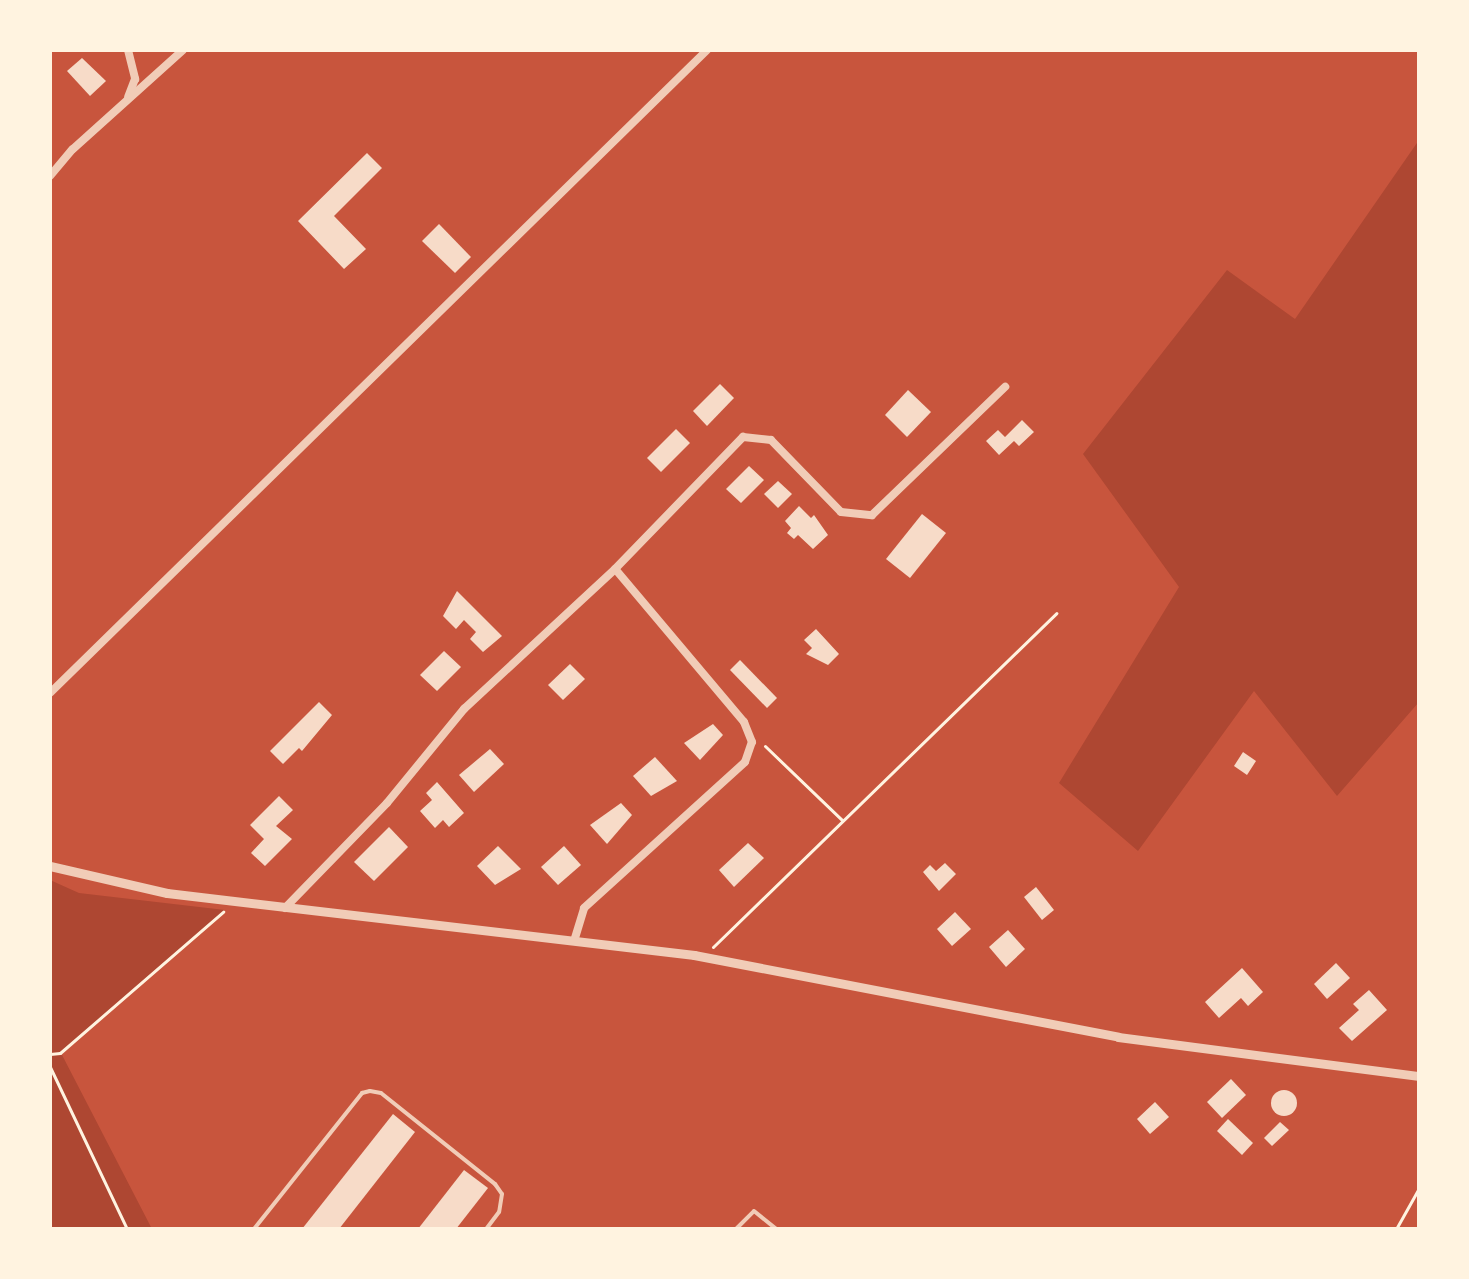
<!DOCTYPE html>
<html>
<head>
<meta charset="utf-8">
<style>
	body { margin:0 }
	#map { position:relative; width:1469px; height:1279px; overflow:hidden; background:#c8553d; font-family:Figtree,sans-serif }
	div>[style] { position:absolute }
	.green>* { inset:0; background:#ae4732 }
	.building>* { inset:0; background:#f7dbc8 }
	.round { border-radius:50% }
	.path>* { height:3px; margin:-1.5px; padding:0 1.5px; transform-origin:1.5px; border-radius:1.5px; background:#fff3e0 }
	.service>* { height:4px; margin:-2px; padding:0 2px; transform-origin:2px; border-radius:2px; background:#f1ccb7 }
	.minor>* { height:8px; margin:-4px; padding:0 4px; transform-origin:4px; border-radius:4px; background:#f1ccb7 }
	.tertiary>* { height:9px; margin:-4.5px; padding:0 4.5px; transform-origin:4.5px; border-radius:4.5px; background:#f1ccb7 }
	span { translate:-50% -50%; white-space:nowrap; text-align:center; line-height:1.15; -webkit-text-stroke:8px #fff3e0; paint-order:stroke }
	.frame { position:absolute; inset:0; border:52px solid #fff3e0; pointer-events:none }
</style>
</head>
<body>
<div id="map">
	<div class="green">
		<div style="clip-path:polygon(1419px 140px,1419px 702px,1337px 796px,1254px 691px,1138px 851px,1059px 783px,1179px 587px,1083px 454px,1227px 270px,1295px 319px)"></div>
		<div style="clip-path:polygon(50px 880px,79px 893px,225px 910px,61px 1053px,152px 1229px,50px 1229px)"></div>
	</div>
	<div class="building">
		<div style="clip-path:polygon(82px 58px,106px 81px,90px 96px,67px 71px)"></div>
		<div style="clip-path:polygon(367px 153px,382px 168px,334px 216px,366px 249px,344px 269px,298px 221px)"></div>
		<div style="clip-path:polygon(439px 224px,471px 257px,455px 273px,422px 241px)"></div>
		<div style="clip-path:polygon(720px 384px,734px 398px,707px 426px,693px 411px)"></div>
		<div style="clip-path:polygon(908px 390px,931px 412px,907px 437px,885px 415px)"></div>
		<div style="clip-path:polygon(1022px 420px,1034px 432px,1019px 446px,1014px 441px,999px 455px,986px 441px,998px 430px,1005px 437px)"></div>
		<div style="clip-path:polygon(676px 429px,690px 443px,661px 472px,647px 458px)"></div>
		<div style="clip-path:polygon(749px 466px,764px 480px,741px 503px,726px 489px)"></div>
		<div style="clip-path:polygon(778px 481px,792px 494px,778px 508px,764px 494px)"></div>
		<div style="clip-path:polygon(799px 506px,811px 518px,814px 515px,828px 535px,813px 549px,798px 535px,794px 539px,787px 533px,791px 528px,785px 521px)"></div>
		<div style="clip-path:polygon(922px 514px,946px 533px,910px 578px,886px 559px)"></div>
		<div style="clip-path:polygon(457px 591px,502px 636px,483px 652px,470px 639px,476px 632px,464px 620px,456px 629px,443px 616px)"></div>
		<div style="clip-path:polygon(816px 629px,839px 654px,828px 665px,806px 654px,812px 648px,804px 640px)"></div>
		<div style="clip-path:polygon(444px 651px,461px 667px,437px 691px,420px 675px)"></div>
		<div style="clip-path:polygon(740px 660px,777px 698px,767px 708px,730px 670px)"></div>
		<div style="clip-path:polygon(570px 664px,585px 679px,563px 700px,548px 685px)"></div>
		<div style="clip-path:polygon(319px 702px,332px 715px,302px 751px,299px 748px,283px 764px,270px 751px)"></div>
		<div style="clip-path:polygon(713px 724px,723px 735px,700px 760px,684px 743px)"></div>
		<div style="clip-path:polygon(490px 749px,504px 764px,474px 792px,459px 775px)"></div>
		<div style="clip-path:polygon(1243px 752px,1256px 761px,1247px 775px,1234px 766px)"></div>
		<div style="clip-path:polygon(655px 757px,677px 781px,651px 796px,633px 776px)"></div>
		<div style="clip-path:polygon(437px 782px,464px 813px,449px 827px,443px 820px,435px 828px,420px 811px,432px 800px,426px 793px)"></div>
		<div style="clip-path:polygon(279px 796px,293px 810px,276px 826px,292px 839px,265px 866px,251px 853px,264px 839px,250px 825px)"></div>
		<div style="clip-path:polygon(621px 803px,632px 815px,607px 844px,590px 825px)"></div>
		<div style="clip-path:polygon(389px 827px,408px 847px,374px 881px,354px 862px)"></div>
		<div style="clip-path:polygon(748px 843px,764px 858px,734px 887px,719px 870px)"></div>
		<div style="clip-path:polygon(498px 846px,521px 869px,495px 885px,477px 866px)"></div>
		<div style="clip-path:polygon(564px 846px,581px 865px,558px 885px,541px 867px)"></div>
		<div style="clip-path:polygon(945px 863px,956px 874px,939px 891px,923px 872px,930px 865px,936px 871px)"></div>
		<div style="clip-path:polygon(1036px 887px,1054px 910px,1042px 920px,1024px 897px)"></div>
		<div style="clip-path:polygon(955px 912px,971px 929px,952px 946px,937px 929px)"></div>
		<div style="clip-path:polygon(1008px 930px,1025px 949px,1006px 967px,989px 947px)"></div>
		<div style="clip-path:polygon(1336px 963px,1350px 978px,1327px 999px,1314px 984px)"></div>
		<div style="clip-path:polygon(1242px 968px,1263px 992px,1248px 1006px,1241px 998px,1219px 1018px,1205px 1002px)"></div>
		<div style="clip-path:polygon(1369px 990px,1387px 1010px,1352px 1041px,1339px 1028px,1359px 1010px,1353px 1004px)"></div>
		<div style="clip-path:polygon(1231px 1079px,1246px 1095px,1222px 1118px,1207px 1102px)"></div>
		<div class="round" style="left:1271px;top:1090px;width:26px;height:26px"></div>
		<div style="clip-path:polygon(1155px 1102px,1169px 1117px,1150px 1134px,1137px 1119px)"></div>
		<div style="clip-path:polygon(393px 1114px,415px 1132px,339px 1229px,302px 1229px)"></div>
		<div style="clip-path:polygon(1228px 1119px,1253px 1143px,1242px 1155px,1217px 1131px)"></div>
		<div style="clip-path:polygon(1280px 1122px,1289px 1130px,1272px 1146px,1264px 1138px)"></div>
		<div style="clip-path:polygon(464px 1170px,488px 1188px,456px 1229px,418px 1229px)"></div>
	</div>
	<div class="path">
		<div style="left:765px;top:746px;width:107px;rotate:43.9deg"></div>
		<div style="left:713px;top:947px;width:479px;rotate:-44.2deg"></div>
		<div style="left:50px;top:1054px;width:10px;rotate:-6deg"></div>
		<div style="left:60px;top:1053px;width:216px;rotate:-40.9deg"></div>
		<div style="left:50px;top:1067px;width:179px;rotate:64.6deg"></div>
		<div style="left:1396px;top:1229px;width:47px;rotate:-60.7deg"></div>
	</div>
	<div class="service">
		<div style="left:254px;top:1229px;width:174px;rotate:-51.5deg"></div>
		<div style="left:362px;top:1093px;width:8px;rotate:-14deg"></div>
		<div style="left:370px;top:1091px;width:11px;rotate:10deg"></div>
		<div style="left:381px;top:1093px;width:146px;rotate:38.6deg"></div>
		<div style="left:495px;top:1184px;width:12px;rotate:55deg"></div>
		<div style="left:502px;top:1194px;width:18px;rotate:99deg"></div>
		<div style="left:499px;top:1212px;width:21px;rotate:127deg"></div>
		<div style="left:736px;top:1229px;width:25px;rotate:-45deg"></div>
		<div style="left:754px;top:1211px;width:28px;rotate:39deg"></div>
	</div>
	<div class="minor">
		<div style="left:128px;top:50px;width:30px;rotate:76deg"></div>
		<div style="left:135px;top:79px;width:19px;rotate:111deg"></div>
		<div style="left:50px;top:176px;width:35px;rotate:-50deg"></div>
		<div style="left:73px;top:149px;width:148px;rotate:-42deg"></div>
		<div style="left:50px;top:693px;width:919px;rotate:-44.38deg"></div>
		<div style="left:285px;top:908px;width:146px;rotate:-45.8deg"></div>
		<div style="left:387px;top:803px;width:122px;rotate:-50.7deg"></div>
		<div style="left:464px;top:709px;width:206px;rotate:-42.8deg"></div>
		<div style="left:615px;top:569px;width:184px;rotate:-45.9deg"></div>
		<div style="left:743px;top:437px;width:28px;rotate:6deg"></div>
		<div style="left:771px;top:440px;width:100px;rotate:45.8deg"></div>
		<div style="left:841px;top:512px;width:31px;rotate:6deg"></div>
		<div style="left:872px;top:515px;width:185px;rotate:-43.9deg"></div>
		<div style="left:575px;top:938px;width:31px;rotate:-73deg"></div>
		<div style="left:584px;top:908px;width:217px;rotate:-42.2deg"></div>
		<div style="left:745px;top:762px;width:21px;rotate:-71deg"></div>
		<div style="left:752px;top:742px;width:22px;rotate:-112deg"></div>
		<div style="left:744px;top:722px;width:200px;rotate:-130.1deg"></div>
	</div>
	<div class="tertiary">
		<div style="left:50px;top:866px;width:120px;rotate:13deg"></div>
		<div style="left:167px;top:893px;width:531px;rotate:6.71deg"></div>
		<div style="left:694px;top:955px;width:432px;rotate:10.9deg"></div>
		<div style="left:1118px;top:1037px;width:304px;rotate:7.4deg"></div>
	</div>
	<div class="frame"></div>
</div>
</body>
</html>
